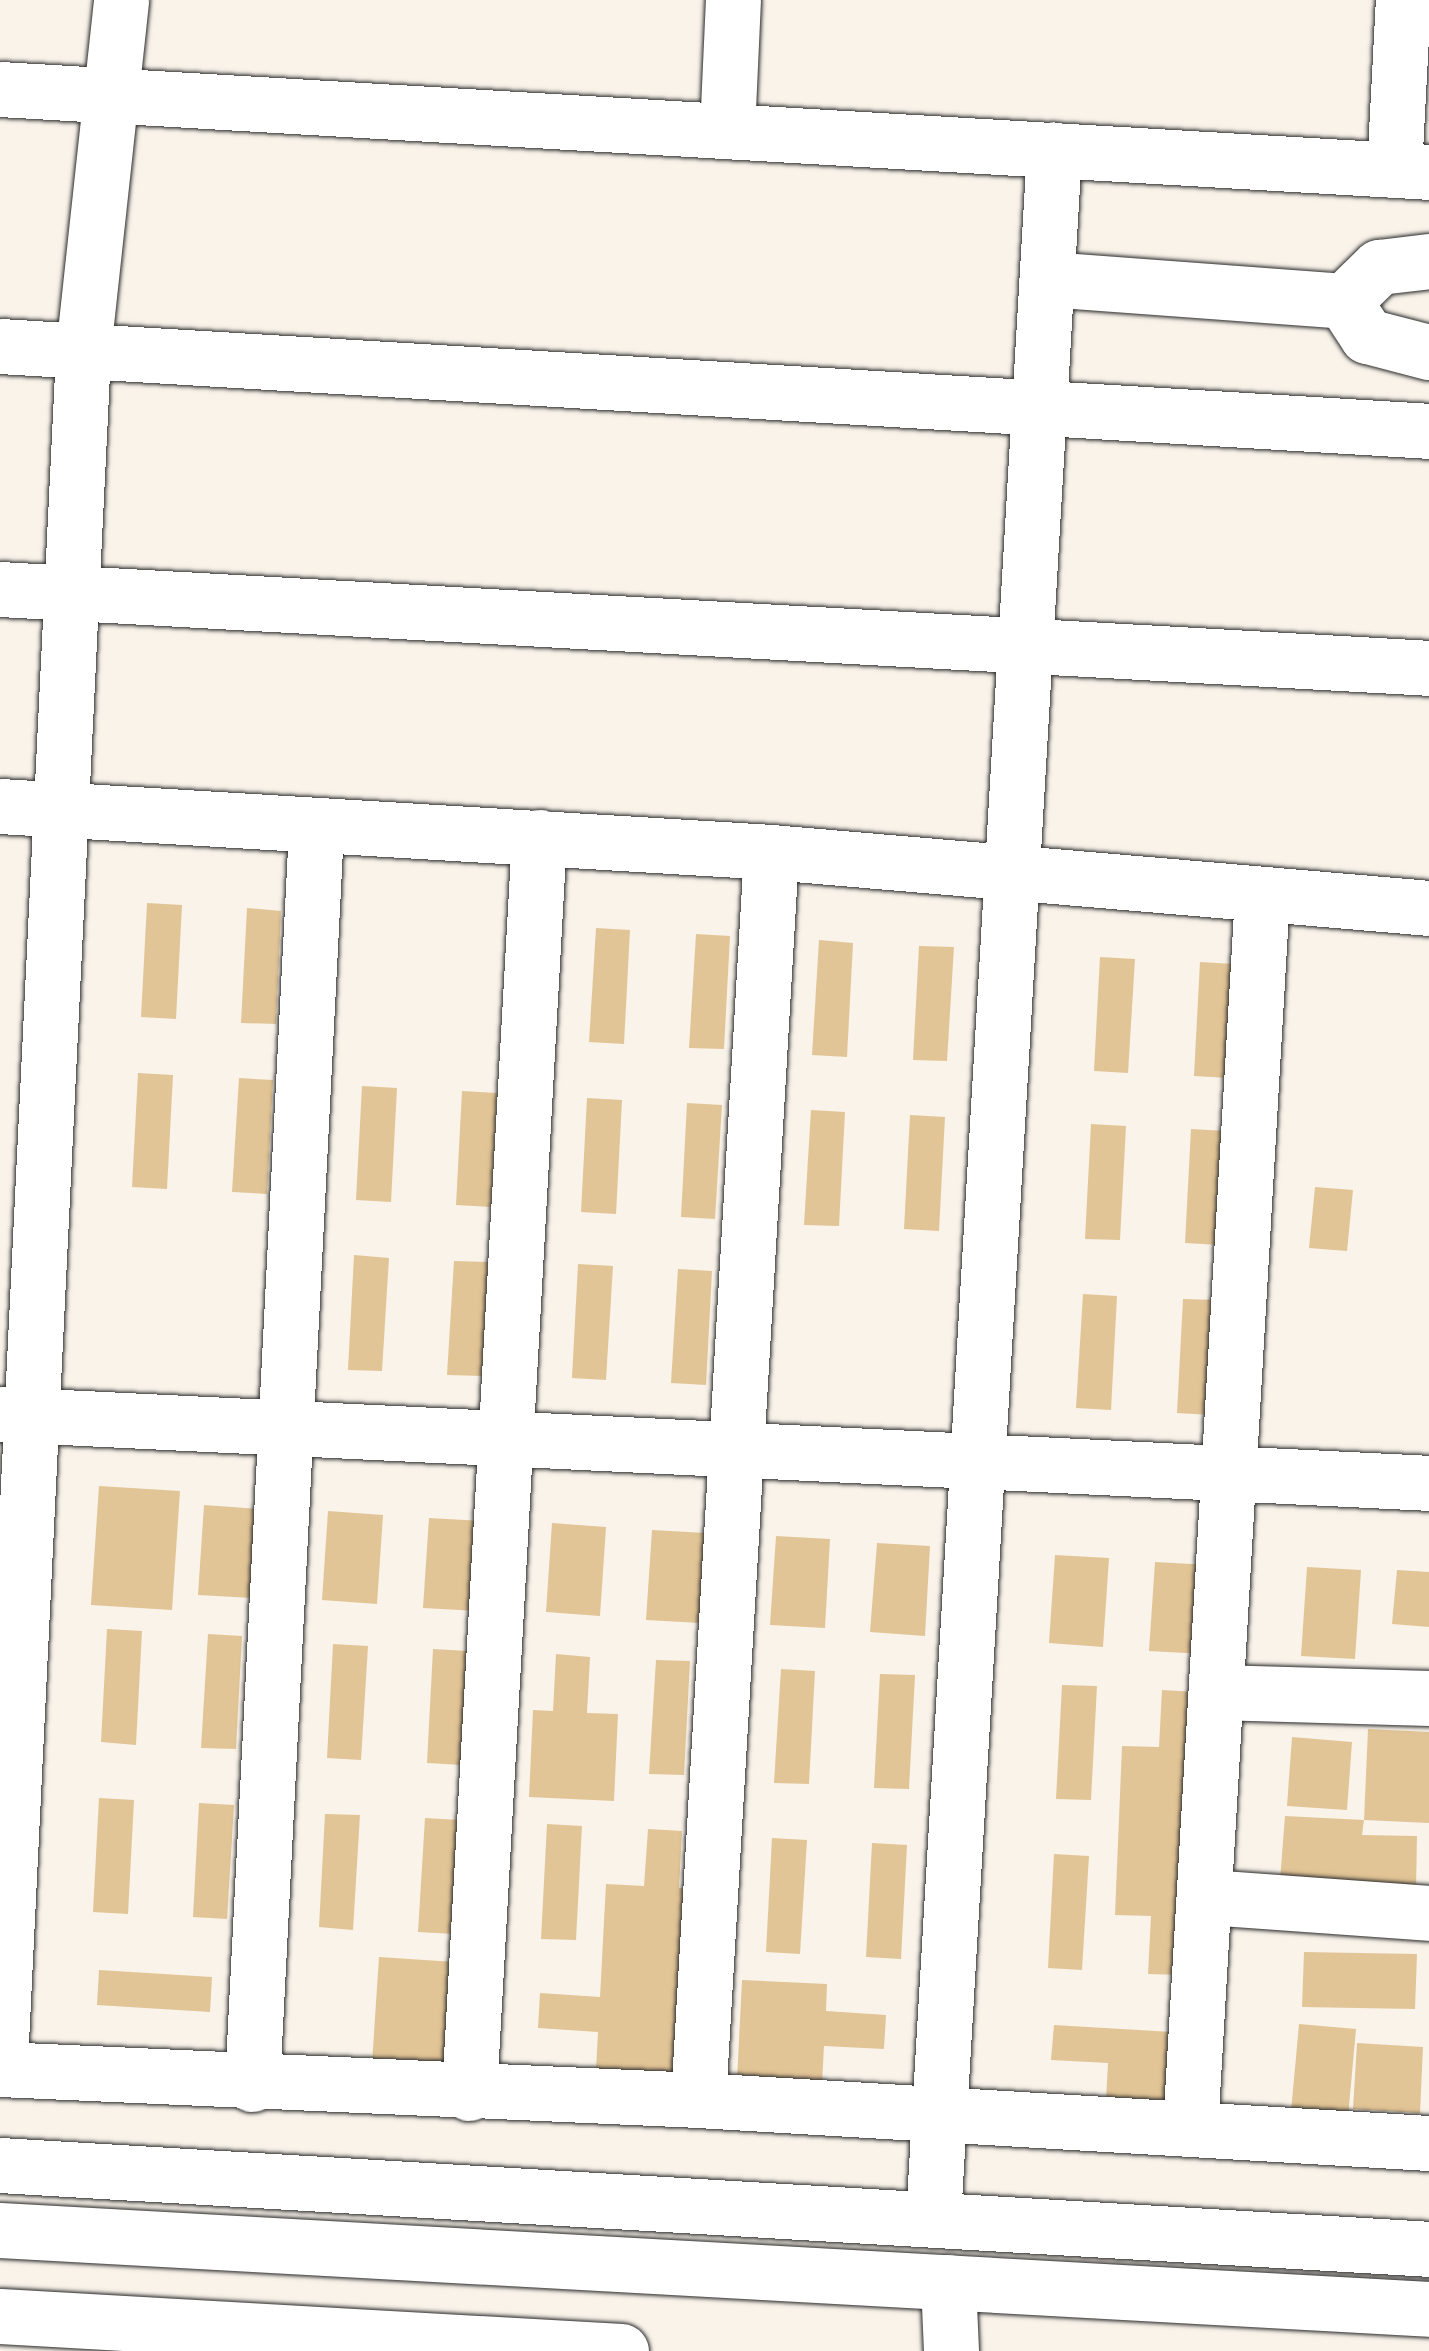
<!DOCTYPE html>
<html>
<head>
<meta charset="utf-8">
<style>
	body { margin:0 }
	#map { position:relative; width:1429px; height:2351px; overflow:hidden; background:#f9f3ea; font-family:Mynerve,sans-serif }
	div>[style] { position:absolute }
	.building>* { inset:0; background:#e2c596 }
	.roads { filter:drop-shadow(0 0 2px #2b2b2b) drop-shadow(0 0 2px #2b2b2b) }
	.minor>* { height:55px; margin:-27.5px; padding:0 27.5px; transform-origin:27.5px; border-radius:27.5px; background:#fff }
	span { translate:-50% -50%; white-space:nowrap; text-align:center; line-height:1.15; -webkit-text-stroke:8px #fff; paint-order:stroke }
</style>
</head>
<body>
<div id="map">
	<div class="building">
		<div style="clip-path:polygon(147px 903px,182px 905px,176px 1019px,141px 1017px)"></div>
		<div style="clip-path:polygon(247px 908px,281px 911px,276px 1024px,241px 1023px)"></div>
		<div style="clip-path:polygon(596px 928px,630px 930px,624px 1044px,589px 1042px)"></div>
		<div style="clip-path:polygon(696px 934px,730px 936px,724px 1049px,689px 1048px)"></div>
		<div style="clip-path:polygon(819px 940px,853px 943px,847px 1057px,812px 1055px)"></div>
		<div style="clip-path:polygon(919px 946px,954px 947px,947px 1061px,913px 1060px)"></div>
		<div style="clip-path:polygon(1100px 957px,1135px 959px,1128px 1073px,1094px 1071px)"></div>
		<div style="clip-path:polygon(1200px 962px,1234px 964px,1229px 1078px,1194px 1076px)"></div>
		<div style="clip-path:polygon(138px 1073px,173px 1075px,167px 1189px,132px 1187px)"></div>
		<div style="clip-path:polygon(239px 1078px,273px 1080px,267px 1194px,232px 1192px)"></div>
		<div style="clip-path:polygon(362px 1086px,397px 1088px,391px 1202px,356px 1200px)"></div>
		<div style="clip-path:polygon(462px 1091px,497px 1093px,491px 1207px,456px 1205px)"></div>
		<div style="clip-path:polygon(587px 1098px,622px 1100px,616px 1214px,581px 1212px)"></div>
		<div style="clip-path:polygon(687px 1103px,722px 1105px,715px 1219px,681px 1217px)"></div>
		<div style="clip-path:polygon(811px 1110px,845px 1112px,839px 1226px,804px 1225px)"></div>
		<div style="clip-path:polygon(910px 1115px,945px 1117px,939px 1231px,904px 1229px)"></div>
		<div style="clip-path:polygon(1091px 1124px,1126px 1126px,1120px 1240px,1085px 1239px)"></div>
		<div style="clip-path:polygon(1191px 1129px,1226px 1131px,1219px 1245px,1185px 1243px)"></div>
		<div style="clip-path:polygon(1315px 1187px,1353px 1190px,1347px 1251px,1309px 1248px)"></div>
		<div style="clip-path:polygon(354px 1255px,389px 1258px,382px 1371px,348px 1370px)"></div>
		<div style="clip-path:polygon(454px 1261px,488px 1262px,482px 1376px,447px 1375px)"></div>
		<div style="clip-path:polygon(578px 1264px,613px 1266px,606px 1380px,572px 1378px)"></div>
		<div style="clip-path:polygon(678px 1269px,712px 1271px,706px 1385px,671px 1383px)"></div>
		<div style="clip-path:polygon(1083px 1294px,1117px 1296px,1111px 1410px,1076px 1408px)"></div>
		<div style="clip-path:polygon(1183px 1299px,1218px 1300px,1211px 1415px,1177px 1413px)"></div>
		<div style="clip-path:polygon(99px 1486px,180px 1491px,172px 1610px,91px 1605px)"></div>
		<div style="clip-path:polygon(204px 1505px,258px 1509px,252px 1598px,198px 1595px)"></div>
		<div style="clip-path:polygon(328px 1511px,383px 1515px,377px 1604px,322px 1600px)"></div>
		<div style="clip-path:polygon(429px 1518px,483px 1521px,477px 1611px,423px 1608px)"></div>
		<div style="clip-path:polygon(552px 1523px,606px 1527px,600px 1616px,546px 1612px)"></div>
		<div style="clip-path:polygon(652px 1530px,706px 1533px,700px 1623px,646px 1620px)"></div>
		<div style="clip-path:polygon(776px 1536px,830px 1539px,825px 1628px,770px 1625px)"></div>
		<div style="clip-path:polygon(877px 1543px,930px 1546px,925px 1636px,870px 1632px)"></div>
		<div style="clip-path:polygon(1055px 1555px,1109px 1558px,1103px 1647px,1049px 1643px)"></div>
		<div style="clip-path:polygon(1155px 1562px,1210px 1565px,1203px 1654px,1149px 1651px)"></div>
		<div style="clip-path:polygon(1307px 1567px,1361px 1570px,1355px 1659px,1301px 1656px)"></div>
		<div style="clip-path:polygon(1397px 1570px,1429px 1572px,1429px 1627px,1392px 1624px)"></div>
		<div style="clip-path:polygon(107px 1629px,142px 1631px,136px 1745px,101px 1742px)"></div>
		<div style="clip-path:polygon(208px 1634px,242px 1636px,236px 1749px,201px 1748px)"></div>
		<div style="clip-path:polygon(333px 1644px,368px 1646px,361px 1760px,327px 1758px)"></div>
		<div style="clip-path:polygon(433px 1649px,468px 1651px,462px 1765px,427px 1763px)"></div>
		<div style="clip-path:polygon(556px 1654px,590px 1657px,587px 1713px,618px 1714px,614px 1801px,529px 1797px,533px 1710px,553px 1711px)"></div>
		<div style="clip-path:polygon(656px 1660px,690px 1661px,684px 1775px,649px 1774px)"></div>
		<div style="clip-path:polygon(781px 1669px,815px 1671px,809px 1784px,774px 1783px)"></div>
		<div style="clip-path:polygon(880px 1674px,915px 1675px,909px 1789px,874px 1788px)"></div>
		<div style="clip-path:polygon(1062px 1685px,1097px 1686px,1091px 1800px,1056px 1799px)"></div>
		<div style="clip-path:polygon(1162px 1690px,1197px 1692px,1183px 1975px,1148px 1974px,1151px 1916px,1115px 1915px,1122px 1746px,1159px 1747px)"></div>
		<div style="clip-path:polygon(1368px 1729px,1429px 1732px,1429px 1823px,1364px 1820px)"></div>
		<div style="clip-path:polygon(1292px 1737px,1352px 1742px,1347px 1810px,1287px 1806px)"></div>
		<div style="clip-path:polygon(99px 1798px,134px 1800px,128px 1914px,93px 1912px)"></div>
		<div style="clip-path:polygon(199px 1803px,234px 1805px,227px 1919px,193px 1917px)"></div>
		<div style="clip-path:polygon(325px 1814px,360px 1815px,353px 1930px,319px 1927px)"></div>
		<div style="clip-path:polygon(1285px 1816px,1364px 1820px,1362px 1835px,1417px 1836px,1416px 1891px,1279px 1893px)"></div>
		<div style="clip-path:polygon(425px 1818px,459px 1820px,453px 1934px,418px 1932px)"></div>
		<div style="clip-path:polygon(547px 1824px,582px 1826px,576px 1940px,541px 1939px)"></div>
		<div style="clip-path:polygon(648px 1829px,682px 1831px,679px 1888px,697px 1889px,687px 2075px,596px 2070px,598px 2032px,538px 2028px,540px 1993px,600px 1997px,606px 1884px,644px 1886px)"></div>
		<div style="clip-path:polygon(772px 1838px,807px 1840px,800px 1954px,766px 1952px)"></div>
		<div style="clip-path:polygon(872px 1843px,907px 1845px,901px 1959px,866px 1957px)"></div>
		<div style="clip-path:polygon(1054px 1854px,1089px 1856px,1082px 1970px,1048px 1968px)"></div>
		<div style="clip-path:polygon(1304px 1952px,1417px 1954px,1415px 2009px,1302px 2007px)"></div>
		<div style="clip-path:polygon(379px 1957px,470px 1963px,462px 2085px,371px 2079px)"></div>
		<div style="clip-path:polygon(99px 1970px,212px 1977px,210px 2012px,97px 2005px)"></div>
		<div style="clip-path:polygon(742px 1980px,827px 1984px,826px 2011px,886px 2015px,884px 2049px,824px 2046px,822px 2084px,737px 2080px)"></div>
		<div style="clip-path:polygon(1299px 2024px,1356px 2029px,1348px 2117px,1291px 2112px)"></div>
		<div style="clip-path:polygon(1054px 2025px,1189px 2033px,1185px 2105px,1106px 2100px,1108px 2063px,1051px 2060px)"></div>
		<div style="clip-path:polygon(1357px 2043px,1423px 2047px,1420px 2113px,1353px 2109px)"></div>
	</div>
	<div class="roads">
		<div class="minor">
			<div style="left:0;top:89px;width:1431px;rotate:3.32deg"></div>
			<div style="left:727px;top:131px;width:131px;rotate:-87.4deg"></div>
			<div style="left:1394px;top:170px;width:170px;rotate:-87deg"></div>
			<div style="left:1047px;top:279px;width:298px;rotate:4.2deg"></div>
			<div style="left:1344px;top:301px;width:49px;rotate:-44.2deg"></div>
			<div style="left:1379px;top:267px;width:50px;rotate:-6.8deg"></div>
			<div style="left:1344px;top:301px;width:42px;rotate:56.7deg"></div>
			<div style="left:1367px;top:336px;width:64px;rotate:14.5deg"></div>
			<div style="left:0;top:346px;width:1432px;rotate:3.4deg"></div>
			<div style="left:0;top:589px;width:1431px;rotate:3.16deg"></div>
			<div style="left:0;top:806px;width:772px;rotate:3.41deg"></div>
			<div style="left:771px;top:852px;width:660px;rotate:4.86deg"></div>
			<div style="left:0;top:1414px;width:1431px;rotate:2.76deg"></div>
			<div style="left:1216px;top:1692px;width:213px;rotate:1.6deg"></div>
			<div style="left:1207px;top:1897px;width:223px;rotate:4.1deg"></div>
			<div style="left:0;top:2062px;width:1713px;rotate:-87.22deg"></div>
			<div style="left:83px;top:351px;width:353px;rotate:-83.8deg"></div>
			<div style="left:0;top:2069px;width:699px;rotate:2.54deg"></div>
			<div style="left:698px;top:2100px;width:732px;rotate:3.37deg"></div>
			<div style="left:252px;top:2084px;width:1258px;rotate:-87.08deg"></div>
			<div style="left:469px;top:2093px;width:1258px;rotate:-86.81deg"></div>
			<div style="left:698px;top:2100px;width:1250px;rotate:-86.65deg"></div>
			<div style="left:1190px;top:2129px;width:1237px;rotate:-86.66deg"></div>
			<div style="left:0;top:2165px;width:1431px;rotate:3.36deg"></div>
			<div style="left:933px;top:2218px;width:2072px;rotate:-86.65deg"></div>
			<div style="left:0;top:2230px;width:1431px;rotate:3.16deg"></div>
			<div style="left:948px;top:2282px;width:69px;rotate:87.5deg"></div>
			<div style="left:0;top:2316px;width:622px;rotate:3.23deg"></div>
		</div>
	</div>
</div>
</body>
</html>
